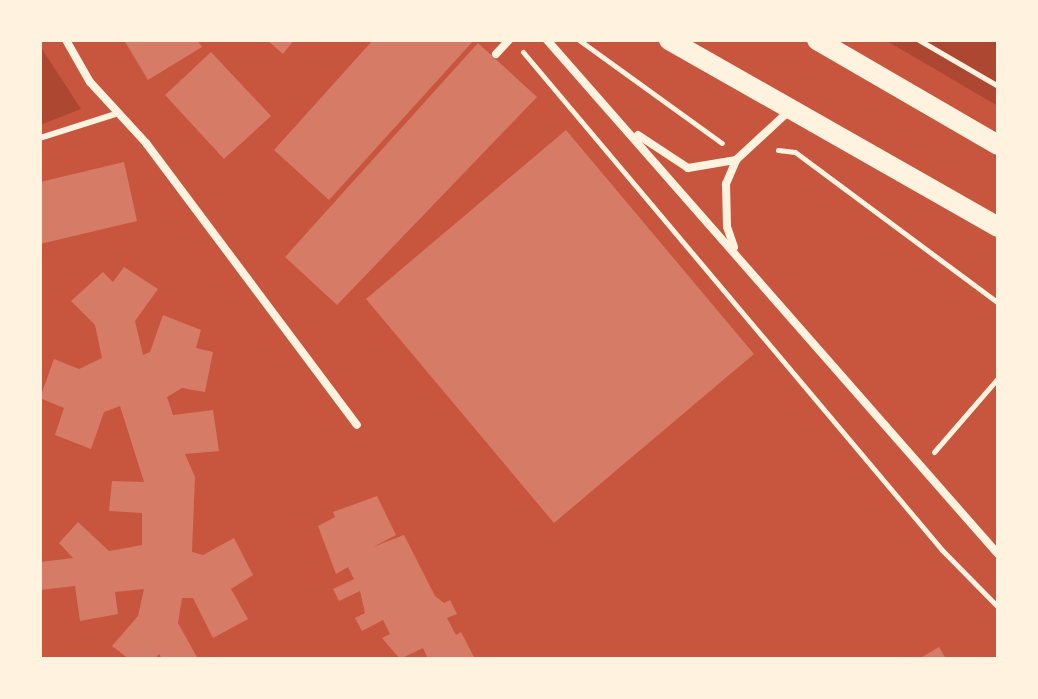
<!DOCTYPE html>
<html>
<head>
<meta charset="utf-8">
<style>
	body { margin:0 }
	#map { position:relative; width:1038px; height:699px; overflow:hidden; background:#c8553d; font-family:"IBM Plex Serif",serif }
	div>[style] { position:absolute }
	.green>* { inset:0; background:#ae4732 }
	.building>* { inset:0; background:#d67c66 }
	.path>* { height:5px; margin:-2.5px; padding:0 2.5px; transform-origin:2.5px; border-radius:2.5px; background:#fff3e0 }
	.service>* { height:6px; margin:-3px; padding:0 3px; transform-origin:3px; border-radius:3px; background:#fff3e0 }
	.minor>* { height:8px; margin:-4px; padding:0 4px; transform-origin:4px; border-radius:4px; background:#fff3e0 }
	.primary>* { height:20px; margin:-10px; padding:0 10px; transform-origin:10px; border-radius:10px; background:#fff3e0 }
	span { translate:-50% -50%; white-space:nowrap; text-align:center; line-height:1.15; -webkit-text-stroke:7px #fff3e0; paint-order:stroke }
	.frame { position:absolute; inset:0; border:42px solid #fff3e0; pointer-events:none }
</style>
</head>
<body>
<div id="map">
	<div class="green">
		<div style="clip-path:polygon(885px 40px,998px 40px,998px 106px)"></div>
		<div style="clip-path:polygon(40px 46px,81px 109px,40px 125px)"></div>
	</div>
	<div class="building">
		<div style="clip-path:polygon(124px 40px,197px 40px,202px 47px,148px 80px)"></div>
		<div style="clip-path:polygon(267px 40px,294px 40px,283px 54px)"></div>
		<div style="clip-path:polygon(373px 40px,474px 40px,329px 200px,274px 150px)"></div>
		<div style="clip-path:polygon(478px 43px,537px 97px,337px 305px,285px 257px)"></div>
		<div style="clip-path:polygon(211px 52px,271px 116px,224px 159px,165px 95px)"></div>
		<div style="clip-path:polygon(566px 130px,754px 354px,554px 523px,366px 299px)"></div>
		<div style="clip-path:polygon(124px 162px,137px 221px,40px 244px,40px 182px)"></div>
		<div style="clip-path:polygon(124px 267px,158px 289px,135px 321px,143px 355px,150px 352px,163px 315px,201px 330px,196px 348px,213px 352px,205px 392px,182px 388px,167px 397px,173px 415px,213px 410px,219px 451px,185px 454px,195px 477px,192px 552px,203px 555px,234px 538px,253px 575px,231px 589px,248px 619px,213px 638px,193px 598px,182px 598px,178px 623px,198px 659px,162px 659px,159px 654px,155px 659px,129px 659px,112px 646px,138px 616px,144px 589px,115px 592px,118px 614px,80px 621px,75px 586px,40px 590px,40px 562px,73px 558px,59px 543px,78px 522px,109px 551px,142px 545px,142px 513px,109px 511px,112px 481px,144px 482px,120px 406px,104px 412px,91px 449px,55px 435px,64px 408px,40px 398px,54px 359px,79px 369px,102px 358px,95px 325px,71px 301px,103px 272px,113px 282px)"></div>
		<div style="clip-path:polygon(377px 496px,396px 535px,373px 547px,404px 535px,435px 596px,444px 603px,450px 600px,457px 614px,447px 618px,456px 635px,461px 632px,475px 659px,428px 659px,423px 648px,400px 659px,382px 638px,390px 634px,383px 620px,362px 631px,355px 618px,365px 613px,360px 591px,339px 601px,333px 589px,354px 579px,348px 567px,336px 574px,318px 526px,335px 517px,333px 512px)"></div>
		<div style="clip-path:polygon(939px 647px,946px 659px,919px 659px)"></div>
	</div>
	<div class="path">
		<div style="left:579px;top:40px;width:176px;rotate:35.8deg"></div>
		<div style="left:919px;top:40px;width:91px;rotate:30.2deg"></div>
		<div style="left:523px;top:52px;width:651px;rotate:49.92deg"></div>
		<div style="left:942px;top:550px;width:80px;rotate:45.5deg"></div>
		<div style="left:778px;top:150px;width:17px;rotate:7deg"></div>
		<div style="left:795px;top:152px;width:253px;rotate:36.6deg"></div>
		<div style="left:934px;top:452px;width:98px;rotate:-49.1deg"></div>
	</div>
	<div class="service">
		<div style="left:40px;top:138px;width:83px;rotate:-17.6deg"></div>
	</div>
	<div class="minor">
		<div style="left:66px;top:40px;width:48px;rotate:60.3deg"></div>
		<div style="left:90px;top:82px;width:83px;rotate:47.4deg"></div>
		<div style="left:146px;top:143px;width:352px;rotate:53.2deg"></div>
		<div style="left:547px;top:40px;width:684px;rotate:48.74deg"></div>
		<div style="left:496px;top:54px;width:19px;rotate:-47deg"></div>
		<div style="left:638px;top:135px;width:60px;rotate:33.4deg"></div>
		<div style="left:688px;top:168px;width:49px;rotate:-9.5deg"></div>
		<div style="left:734px;top:247px;width:21px;rotate:-109deg"></div>
		<div style="left:727px;top:227px;width:43px;rotate:-91.3deg"></div>
		<div style="left:726px;top:184px;width:26px;rotate:-67deg"></div>
		<div style="left:736px;top:160px;width:72px;rotate:-42.8deg"></div>
	</div>
	<div class="primary">
		<div style="left:669px;top:40px;width:378px;rotate:29.6deg"></div>
		<div style="left:817px;top:40px;width:209px;rotate:30.1deg"></div>
	</div>
	<div class="frame"></div>
</div>
</body>
</html>
